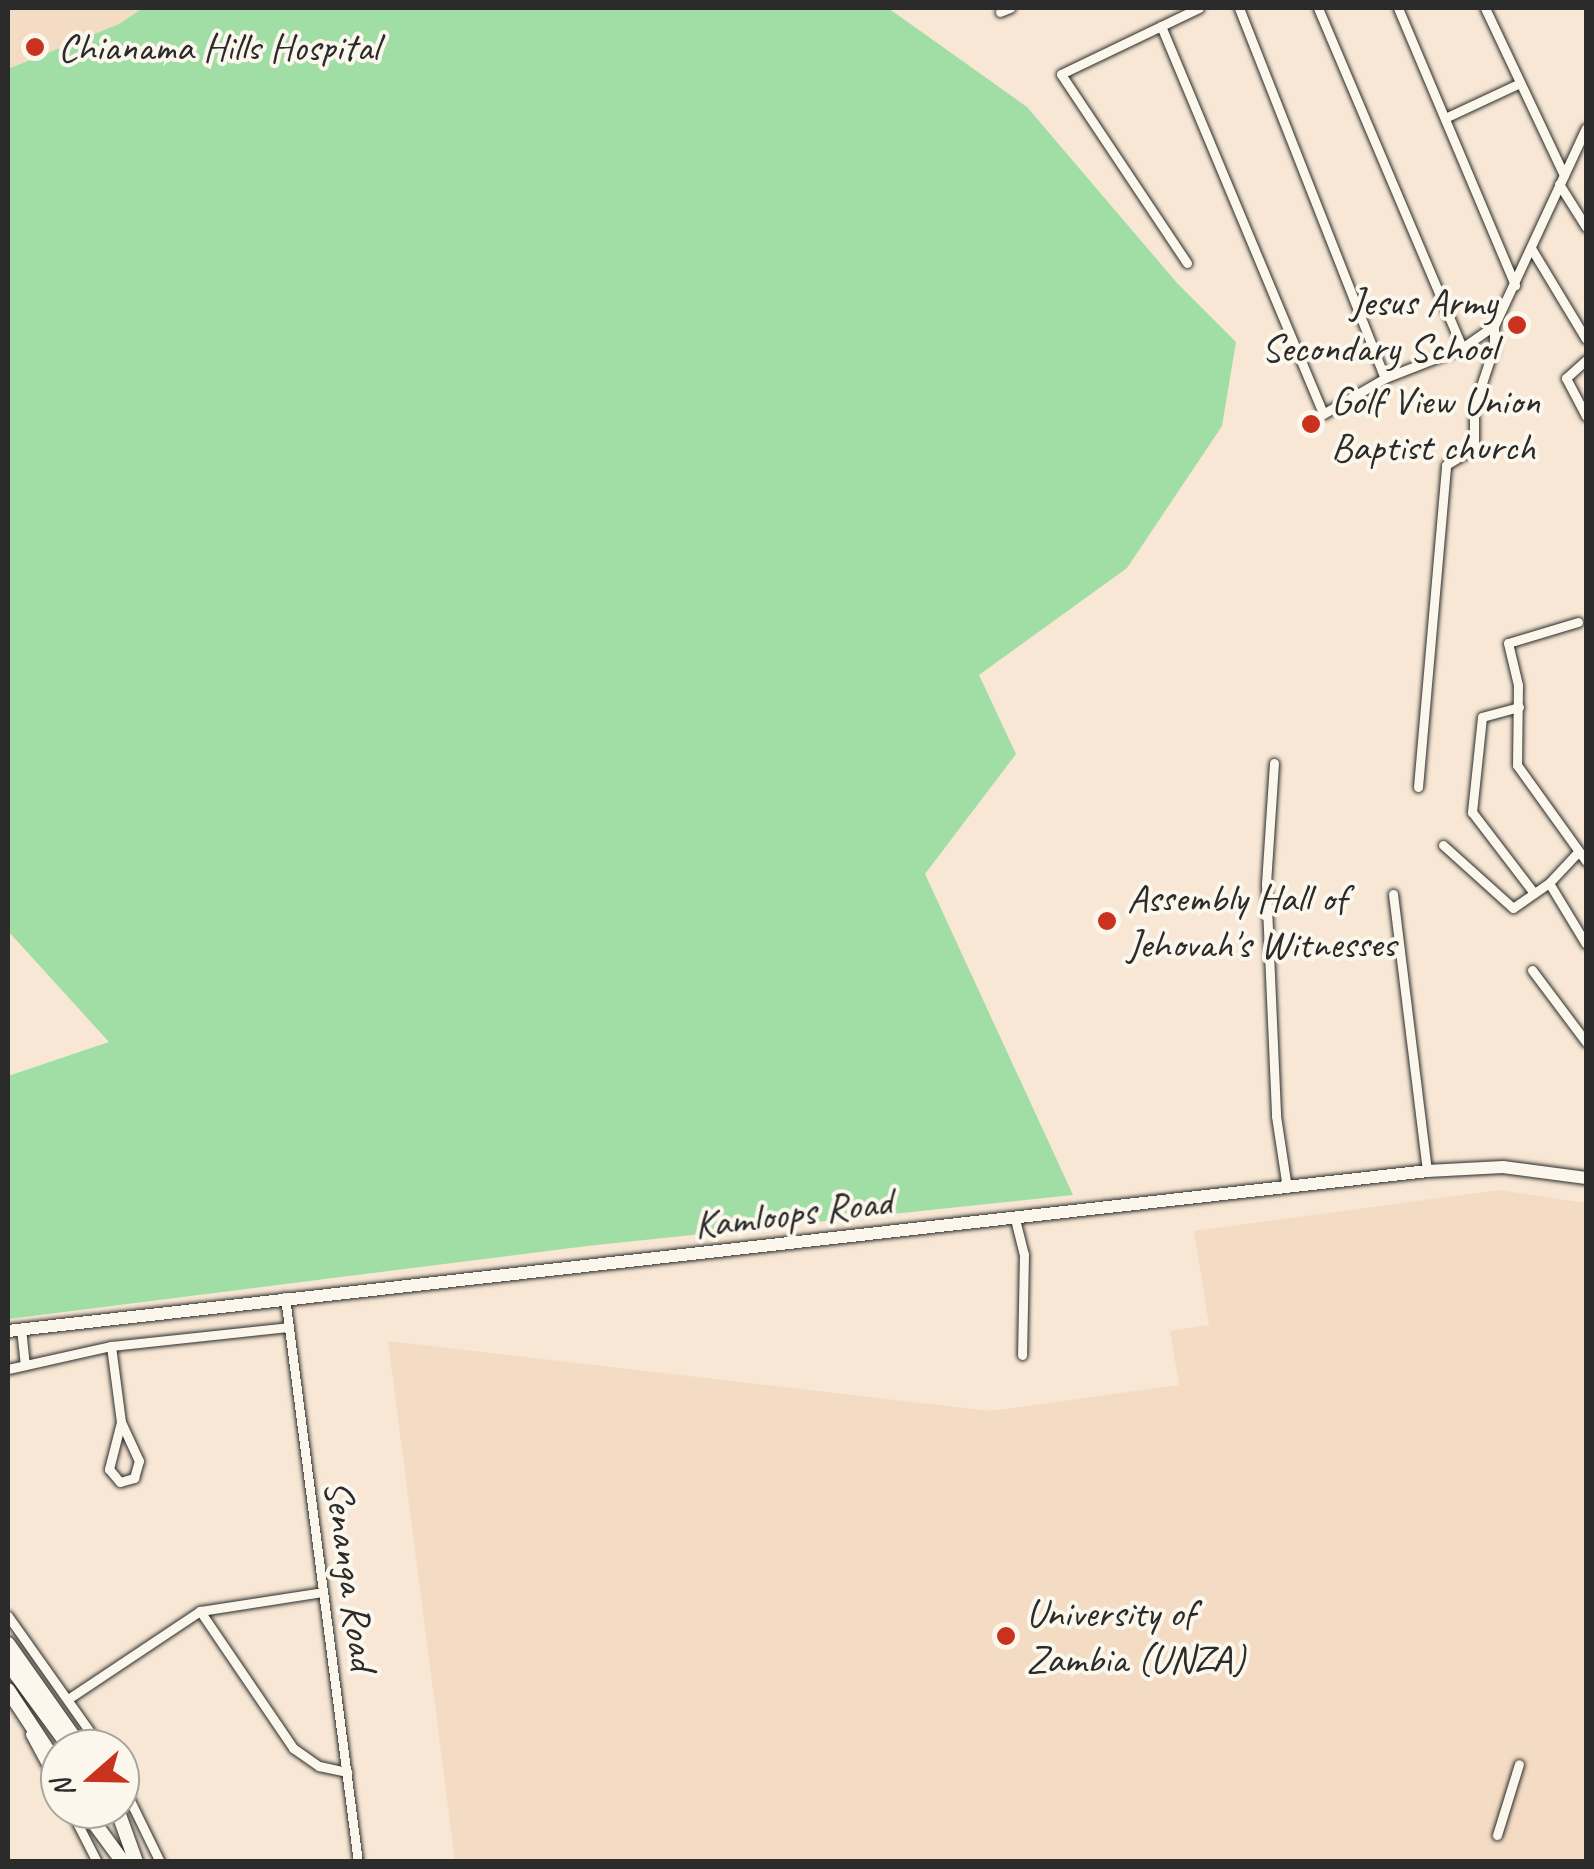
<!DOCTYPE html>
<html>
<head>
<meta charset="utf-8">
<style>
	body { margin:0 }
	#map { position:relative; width:1594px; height:1869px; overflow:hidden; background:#f7e7d4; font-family:Caveat,sans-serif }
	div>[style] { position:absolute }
	.built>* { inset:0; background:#f4dcc4 }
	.green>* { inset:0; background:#a1dea5 }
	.roads { filter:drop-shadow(0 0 2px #2b2b2b) drop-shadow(0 0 2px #2b2b2b) }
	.street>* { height:9px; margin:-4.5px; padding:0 4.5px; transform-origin:4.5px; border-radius:4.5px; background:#fbf7ec }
	.secondary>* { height:12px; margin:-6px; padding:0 6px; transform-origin:6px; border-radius:6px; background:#fbf7ec }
	.primary>* { height:14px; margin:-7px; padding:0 7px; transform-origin:7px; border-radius:7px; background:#fbf7ec }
	.dots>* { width:28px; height:28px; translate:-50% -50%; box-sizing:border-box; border:5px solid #fbf7ec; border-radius:50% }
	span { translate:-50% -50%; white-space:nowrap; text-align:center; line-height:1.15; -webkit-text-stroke:8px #fbf7ec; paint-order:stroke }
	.poi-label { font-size:40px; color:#2b2b2b }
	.left { translate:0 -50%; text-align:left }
	.right { translate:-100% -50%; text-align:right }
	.street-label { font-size:40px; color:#2b2b2b }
	.frame { position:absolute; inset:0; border:10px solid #2b2b2b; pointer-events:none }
	.north { position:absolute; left:40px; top:1729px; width:100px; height:100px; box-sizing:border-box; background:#fbf7ec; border:2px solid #a8a59f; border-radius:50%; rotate:250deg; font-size:28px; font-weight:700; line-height:40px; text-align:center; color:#2b2b2b }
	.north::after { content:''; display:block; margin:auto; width:35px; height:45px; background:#c8321e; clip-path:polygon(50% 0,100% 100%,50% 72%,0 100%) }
</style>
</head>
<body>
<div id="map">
	<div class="built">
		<div style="clip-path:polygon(8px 8px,143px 8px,119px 24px,8px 69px)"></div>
		<div style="clip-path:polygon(1499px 1190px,1586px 1203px,1586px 1861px,455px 1861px,388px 1341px,990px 1411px,1179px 1385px,1170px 1331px,1209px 1325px,1194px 1231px)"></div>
	</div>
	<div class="green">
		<div style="clip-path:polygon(143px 8px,888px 8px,1027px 107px,1177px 283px,1236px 342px,1222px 426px,1127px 568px,979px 675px,1016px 754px,925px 874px,1073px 1195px,587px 1246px,8px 1319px,8px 1076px,109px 1042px,8px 931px,8px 69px,119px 24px)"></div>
	</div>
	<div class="roads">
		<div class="street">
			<div style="left:1239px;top:8px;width:398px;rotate:68.5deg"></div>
			<div style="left:1318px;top:8px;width:369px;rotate:67deg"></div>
			<div style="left:1398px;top:8px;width:301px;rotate:67.1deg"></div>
			<div style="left:1485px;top:8px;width:185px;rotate:64.7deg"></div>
			<div style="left:1000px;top:12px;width:11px;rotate:-22deg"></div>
			<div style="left:1161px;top:26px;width:420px;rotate:67.3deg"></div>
			<div style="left:1323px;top:414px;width:72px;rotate:-30.1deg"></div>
			<div style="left:1385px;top:378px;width:83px;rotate:-21.3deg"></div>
			<div style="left:1462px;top:348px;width:39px;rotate:-35deg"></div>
			<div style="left:1494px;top:326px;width:218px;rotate:-65.1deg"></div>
			<div style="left:1445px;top:118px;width:81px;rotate:-25deg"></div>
			<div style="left:1559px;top:184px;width:51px;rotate:57.9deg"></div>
			<div style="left:1531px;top:248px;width:106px;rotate:58.9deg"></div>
			<div style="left:1187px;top:263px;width:227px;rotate:-123.7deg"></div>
			<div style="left:1061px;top:74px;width:153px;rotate:-25.6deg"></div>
			<div style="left:1586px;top:360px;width:27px;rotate:138deg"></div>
			<div style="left:1566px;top:378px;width:43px;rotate:62.2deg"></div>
			<div style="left:1578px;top:622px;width:73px;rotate:163.3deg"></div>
			<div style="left:1508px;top:643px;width:43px;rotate:76.6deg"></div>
			<div style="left:1518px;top:685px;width:80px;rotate:90.7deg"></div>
			<div style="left:1517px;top:765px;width:118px;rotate:54.3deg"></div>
			<div style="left:1519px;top:707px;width:38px;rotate:165deg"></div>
			<div style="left:1482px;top:717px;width:96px;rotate:96deg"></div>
			<div style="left:1472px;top:812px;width:102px;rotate:52.6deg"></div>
			<div style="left:1274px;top:763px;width:121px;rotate:93.8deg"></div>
			<div style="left:1266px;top:884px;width:232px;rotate:87.5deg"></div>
			<div style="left:1276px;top:1116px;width:73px;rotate:81.3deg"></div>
			<div style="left:1418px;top:787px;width:323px;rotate:-85deg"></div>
			<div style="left:1446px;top:465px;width:33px;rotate:-31deg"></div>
			<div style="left:1474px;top:448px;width:41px;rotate:-90deg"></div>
			<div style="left:1474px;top:407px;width:63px;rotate:-71.6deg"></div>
			<div style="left:1494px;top:347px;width:21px;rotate:-90deg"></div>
			<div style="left:1443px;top:845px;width:94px;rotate:42deg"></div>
			<div style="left:1513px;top:908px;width:44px;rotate:-34.8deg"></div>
			<div style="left:1549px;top:883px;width:71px;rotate:58.8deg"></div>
			<div style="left:1549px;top:883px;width:42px;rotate:-46.9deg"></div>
			<div style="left:1393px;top:894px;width:279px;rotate:83deg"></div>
			<div style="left:1532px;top:970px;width:90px;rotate:53.1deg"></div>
			<div style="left:1015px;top:1219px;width:36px;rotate:76deg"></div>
			<div style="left:1024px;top:1254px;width:101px;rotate:91.1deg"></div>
			<div style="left:285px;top:1297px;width:570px;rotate:82.64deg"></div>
			<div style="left:21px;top:1328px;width:36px;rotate:84deg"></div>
			<div style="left:111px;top:1346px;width:77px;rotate:82.5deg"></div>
			<div style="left:121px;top:1422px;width:49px;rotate:104.3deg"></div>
			<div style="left:109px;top:1469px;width:17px;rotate:50deg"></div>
			<div style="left:120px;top:1482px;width:15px;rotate:-16deg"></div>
			<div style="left:134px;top:1478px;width:18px;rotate:-74deg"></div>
			<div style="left:139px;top:1461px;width:43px;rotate:-114.8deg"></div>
			<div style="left:8px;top:1369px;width:106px;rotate:-12.6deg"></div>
			<div style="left:111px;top:1346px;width:178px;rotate:-6.1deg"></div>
			<div style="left:200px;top:1611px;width:166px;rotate:55.8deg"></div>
			<div style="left:293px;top:1748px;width:32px;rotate:35deg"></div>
			<div style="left:319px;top:1766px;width:29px;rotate:12deg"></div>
			<div style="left:8px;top:1616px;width:163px;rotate:54.7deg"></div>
			<div style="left:68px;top:1699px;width:159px;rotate:-33.7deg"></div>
			<div style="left:200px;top:1611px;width:124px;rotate:-8.8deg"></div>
			<div style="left:30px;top:1734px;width:64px;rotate:61.8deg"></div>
			<div style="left:120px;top:1780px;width:91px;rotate:64deg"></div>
			<div style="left:70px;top:1809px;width:59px;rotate:63deg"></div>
			<div style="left:1497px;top:1835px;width:74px;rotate:-72.8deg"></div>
		</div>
		<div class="secondary">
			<div style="left:8px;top:1331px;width:1428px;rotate:-6.43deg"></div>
			<div style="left:1427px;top:1171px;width:76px;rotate:-3deg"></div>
			<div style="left:1503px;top:1167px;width:84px;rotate:7.5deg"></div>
		</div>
		<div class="primary">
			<div style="left:8px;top:1644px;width:128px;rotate:54.8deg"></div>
			<div style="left:8px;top:1663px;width:107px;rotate:53.8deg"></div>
			<div style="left:8px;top:1690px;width:95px;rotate:56.6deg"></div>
			<div style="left:84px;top:1809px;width:66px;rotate:53.7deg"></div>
			<div style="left:117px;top:1809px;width:56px;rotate:70.3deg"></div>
		</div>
	</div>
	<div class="dots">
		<div style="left:35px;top:47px;background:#c8321e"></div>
		<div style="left:1517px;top:325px;background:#c8321e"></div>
		<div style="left:1311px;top:424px;background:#c8321e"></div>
		<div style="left:1107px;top:921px;background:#c8321e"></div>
		<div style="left:1006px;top:1636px;background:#c8321e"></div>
	</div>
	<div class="poi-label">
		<span class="left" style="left:58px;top:47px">Chianama Hills Hospital</span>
		<span class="right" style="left:1497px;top:325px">Jesus Army<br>Secondary School</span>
		<span class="left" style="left:1331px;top:424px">Golf View Union<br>Baptist church</span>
		<span class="left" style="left:1127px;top:921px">Assembly Hall of<br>Jehovah's Witnesses</span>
		<span class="left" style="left:1026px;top:1636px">University of<br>Zambia (UNZA)</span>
	</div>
	<div class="street-label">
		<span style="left:793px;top:1213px;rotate:-7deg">Kamloops Road</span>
		<span style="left:351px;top:1575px;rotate:82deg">Senanga Road</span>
	</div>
	<div class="frame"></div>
	<div class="north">N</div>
</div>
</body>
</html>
